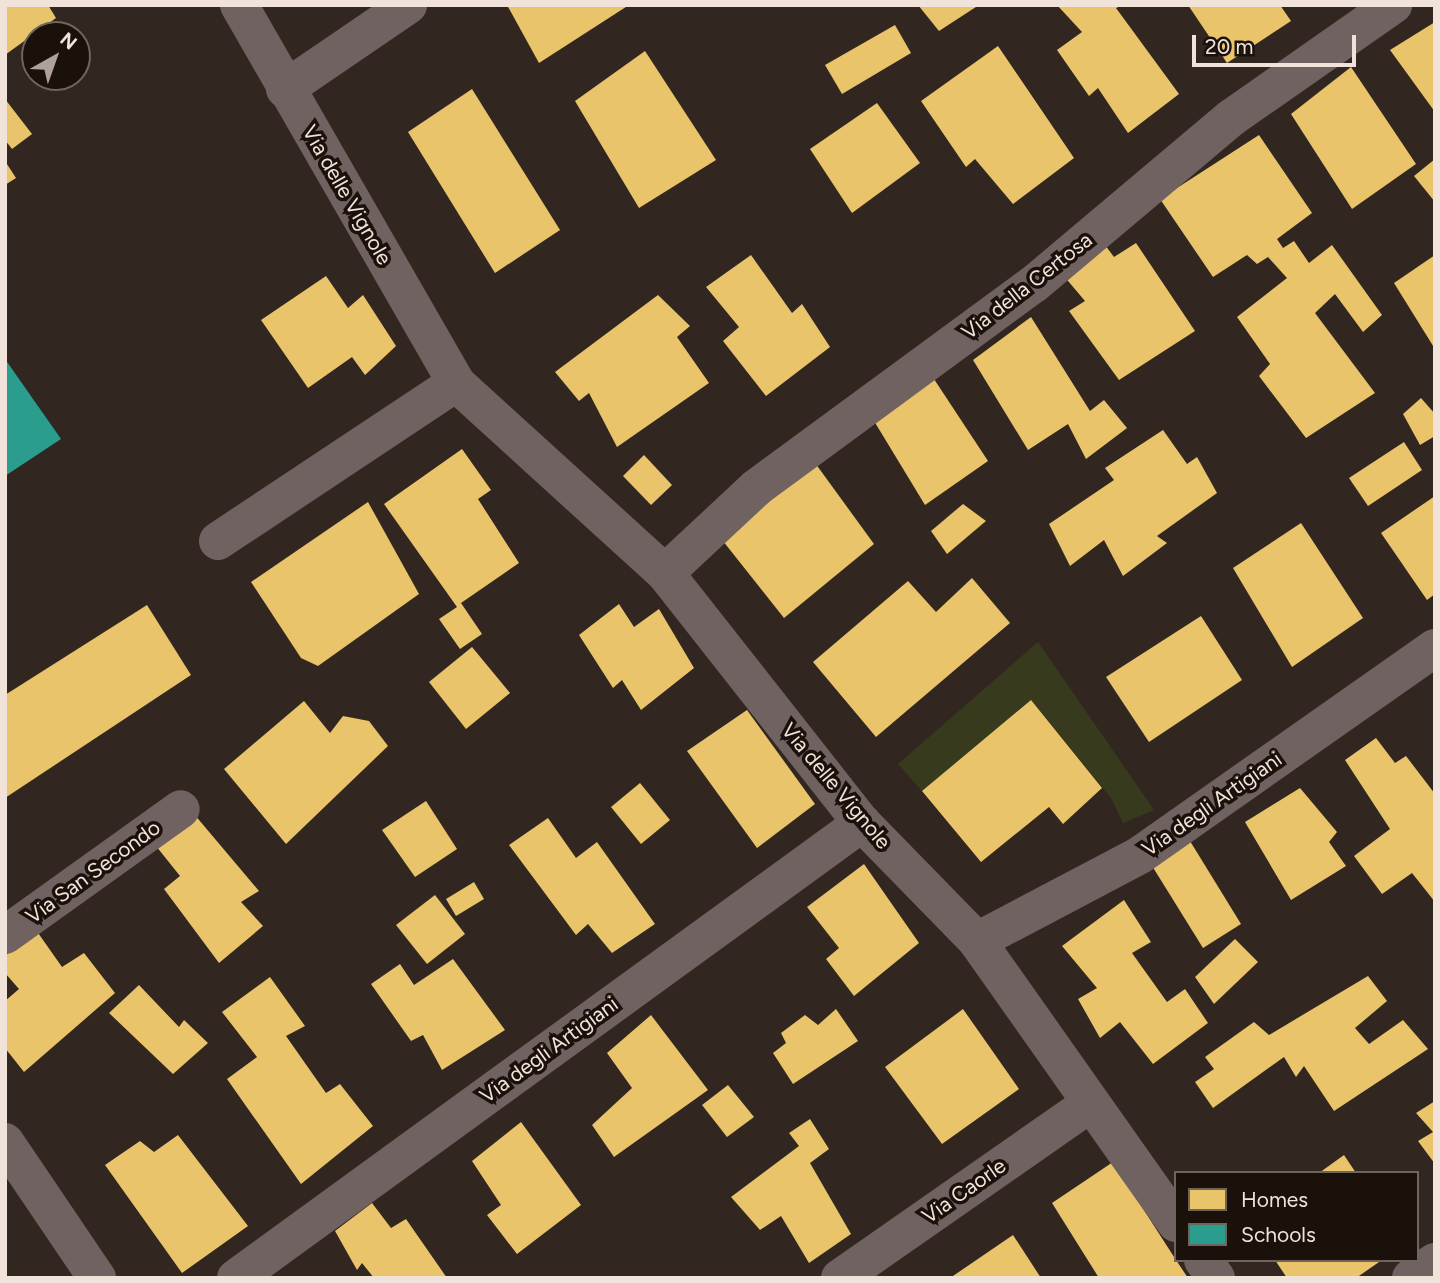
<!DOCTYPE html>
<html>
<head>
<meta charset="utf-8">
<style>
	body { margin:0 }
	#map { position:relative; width:1440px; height:1283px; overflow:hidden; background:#322720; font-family:Figtree,sans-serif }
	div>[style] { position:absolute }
	.green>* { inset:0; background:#383a1e }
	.homes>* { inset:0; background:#e9c46a }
	.schools>* { inset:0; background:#2a9d8f }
	.minor>* { height:38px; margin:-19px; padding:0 19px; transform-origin:19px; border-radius:19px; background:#706260 }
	span { translate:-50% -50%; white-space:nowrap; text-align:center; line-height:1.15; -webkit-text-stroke:7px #1a110b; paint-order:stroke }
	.street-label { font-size:21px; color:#f1e3da }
	.frame { position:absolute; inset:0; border:7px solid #f1e3da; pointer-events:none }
	.legend { position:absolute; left:1174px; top:1171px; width:245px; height:91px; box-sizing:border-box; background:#1a110b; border:2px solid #70655e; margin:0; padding:9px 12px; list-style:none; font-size:21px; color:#f1e3da }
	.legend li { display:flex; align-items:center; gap:14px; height:35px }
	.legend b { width:35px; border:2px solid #70655e }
	.north { position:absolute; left:21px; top:21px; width:70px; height:70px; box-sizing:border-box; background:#1a110b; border:2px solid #70655e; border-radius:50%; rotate:40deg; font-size:19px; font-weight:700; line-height:28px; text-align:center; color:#f1e3da }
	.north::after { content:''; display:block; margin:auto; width:24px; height:32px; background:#aea199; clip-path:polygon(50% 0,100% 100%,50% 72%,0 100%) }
	.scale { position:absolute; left:1192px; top:35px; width:164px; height:32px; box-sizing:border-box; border:4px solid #f1e3da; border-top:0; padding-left:9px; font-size:21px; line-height:24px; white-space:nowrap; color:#f1e3da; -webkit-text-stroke:5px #1a110b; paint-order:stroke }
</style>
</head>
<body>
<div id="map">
	<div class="green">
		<div style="clip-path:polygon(1038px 642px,1154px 810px,1123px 823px,1111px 798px,1031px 700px,922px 791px,898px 764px)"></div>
	</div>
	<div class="homes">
		<div style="clip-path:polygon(5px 5px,48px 5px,56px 18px,5px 55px)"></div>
		<div style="clip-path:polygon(507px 5px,629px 5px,539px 63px)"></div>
		<div style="clip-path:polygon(918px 5px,979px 5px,939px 31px)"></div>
		<div style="clip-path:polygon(1057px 5px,1123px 5px,1116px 8px,1179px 94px,1128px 133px,1098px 88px,1089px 96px,1057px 50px,1082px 32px)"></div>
		<div style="clip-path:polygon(1188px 5px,1280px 5px,1291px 21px,1227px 63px)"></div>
		<div style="clip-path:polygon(1435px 22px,1435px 112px,1390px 50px)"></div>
		<div style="clip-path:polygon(895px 25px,911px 53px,842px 94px,825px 65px)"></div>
		<div style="clip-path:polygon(998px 46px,1074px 158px,1013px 204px,975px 159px,966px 167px,921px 101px)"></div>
		<div style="clip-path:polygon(645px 51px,716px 160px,639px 208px,575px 101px)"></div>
		<div style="clip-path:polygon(1351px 67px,1416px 164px,1352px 209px,1291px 114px)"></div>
		<div style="clip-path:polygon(472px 89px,560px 230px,495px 273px,408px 132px)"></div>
		<div style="clip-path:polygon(5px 99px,32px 134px,12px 149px,5px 140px)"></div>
		<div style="clip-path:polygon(877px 103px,920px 163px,852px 213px,810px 149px)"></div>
		<div style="clip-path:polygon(1259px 135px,1312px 213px,1277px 239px,1283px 248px,1294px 241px,1309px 263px,1332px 245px,1382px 315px,1363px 332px,1335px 294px,1315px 313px,1375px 393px,1306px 438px,1259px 376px,1270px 364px,1237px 317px,1287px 278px,1268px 257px,1257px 264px,1247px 255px,1213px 277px,1160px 199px)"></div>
		<div style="clip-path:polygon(1435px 159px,1435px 202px,1414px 176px)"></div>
		<div style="clip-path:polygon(5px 161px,16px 178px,5px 185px)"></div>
		<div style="clip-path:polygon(1136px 243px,1195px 331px,1119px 380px,1069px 311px,1085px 301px,1063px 275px,1105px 245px,1114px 257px)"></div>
		<div style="clip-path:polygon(751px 255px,792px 313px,802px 304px,830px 347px,766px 396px,723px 341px,739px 327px,706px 287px)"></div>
		<div style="clip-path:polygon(1435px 255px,1435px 349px,1394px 283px)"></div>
		<div style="clip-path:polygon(326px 276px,348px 308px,363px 295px,396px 346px,365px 375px,352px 357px,308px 388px,261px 320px)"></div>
		<div style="clip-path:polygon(658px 295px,690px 326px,677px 337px,709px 383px,617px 447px,589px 393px,579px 401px,555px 372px)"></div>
		<div style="clip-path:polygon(1031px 317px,1090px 411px,1104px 400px,1127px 428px,1086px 459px,1068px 424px,1028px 450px,973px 360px)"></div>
		<div style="clip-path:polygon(930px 373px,988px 461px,925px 505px,871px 416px)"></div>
		<div style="clip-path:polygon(1421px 398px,1435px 414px,1435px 436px,1420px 445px,1403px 414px)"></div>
		<div style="clip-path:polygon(1163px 430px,1187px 464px,1197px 457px,1217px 493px,1157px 536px,1167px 543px,1123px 576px,1104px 540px,1070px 566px,1049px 524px,1114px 480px,1105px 468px)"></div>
		<div style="clip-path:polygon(1404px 442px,1422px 470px,1368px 506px,1349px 478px)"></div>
		<div style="clip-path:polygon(462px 449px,491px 490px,478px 499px,519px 563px,461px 603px,482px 634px,460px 649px,439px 619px,457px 607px,384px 504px)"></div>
		<div style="clip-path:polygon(644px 455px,672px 485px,651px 505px,623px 476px)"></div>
		<div style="clip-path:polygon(810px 456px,874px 544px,784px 618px,719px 536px)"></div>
		<div style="clip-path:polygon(1435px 496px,1435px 594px,1427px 600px,1381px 533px)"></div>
		<div style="clip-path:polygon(368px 502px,419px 594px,318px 666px,301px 658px,251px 582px)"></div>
		<div style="clip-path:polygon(963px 504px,986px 521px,947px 554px,931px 531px)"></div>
		<div style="clip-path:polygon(1301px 523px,1363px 618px,1292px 667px,1233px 568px)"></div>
		<div style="clip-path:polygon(972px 578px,1010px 623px,876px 737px,813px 662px,908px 581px,936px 612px)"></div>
		<div style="clip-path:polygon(619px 604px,634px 627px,659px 609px,694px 668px,641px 710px,622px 680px,613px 688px,579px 635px)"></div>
		<div style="clip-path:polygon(147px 605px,191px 675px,5px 798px,5px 695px)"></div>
		<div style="clip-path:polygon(1201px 616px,1242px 680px,1149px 742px,1106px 677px)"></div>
		<div style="clip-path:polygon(472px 647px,510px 693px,466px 729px,429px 682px)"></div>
		<div style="clip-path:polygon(1031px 700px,1102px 788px,1063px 824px,1049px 807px,981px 862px,922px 791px)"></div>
		<div style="clip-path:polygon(304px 701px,330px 733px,343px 716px,369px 721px,388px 746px,286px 844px,224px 769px)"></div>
		<div style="clip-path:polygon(747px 710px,815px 804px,757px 848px,687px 751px)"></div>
		<div style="clip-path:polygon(1376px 738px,1395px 763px,1406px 756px,1435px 794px,1435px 902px,1412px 873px,1382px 894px,1354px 856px,1390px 829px,1345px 760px)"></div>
		<div style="clip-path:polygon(640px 783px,670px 820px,641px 844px,611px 807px)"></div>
		<div style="clip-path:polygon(1300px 788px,1337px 832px,1329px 842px,1346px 866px,1291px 900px,1245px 822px)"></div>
		<div style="clip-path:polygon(426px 801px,457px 849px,415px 877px,382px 830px)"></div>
		<div style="clip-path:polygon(194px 814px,259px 891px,241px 902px,263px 926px,219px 963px,164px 889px,180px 876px,156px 846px)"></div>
		<div style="clip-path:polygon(548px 818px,576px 858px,597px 842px,655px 924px,612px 953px,588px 924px,576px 935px,509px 845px)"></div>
		<div style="clip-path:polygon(1190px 841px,1241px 924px,1203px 948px,1149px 861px)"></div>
		<div style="clip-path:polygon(864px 864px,919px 943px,854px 996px,826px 959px,839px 948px,807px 907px)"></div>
		<div style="clip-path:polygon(474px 882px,484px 899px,456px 916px,446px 899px)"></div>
		<div style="clip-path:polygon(435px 895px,465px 934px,427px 964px,396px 925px)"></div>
		<div style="clip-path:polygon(1124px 900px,1151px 942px,1132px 953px,1167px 1002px,1185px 989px,1208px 1023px,1153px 1064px,1120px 1022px,1100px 1038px,1078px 999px,1097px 988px,1062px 946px)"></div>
		<div style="clip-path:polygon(36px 930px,62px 967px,84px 953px,115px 993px,24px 1072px,5px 1048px,5px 1001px,19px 989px,5px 973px,5px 956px)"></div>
		<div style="clip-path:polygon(1235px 939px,1258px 962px,1214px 1004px,1195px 977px)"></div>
		<div style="clip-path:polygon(453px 959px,505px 1030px,442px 1070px,423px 1035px,411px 1041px,371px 984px,400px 964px,414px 985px)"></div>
		<div style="clip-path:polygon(1368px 976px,1387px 1001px,1355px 1028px,1369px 1044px,1403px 1020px,1428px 1049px,1334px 1111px,1304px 1066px,1296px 1077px,1284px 1057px,1213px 1108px,1195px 1082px,1214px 1069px,1205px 1057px,1254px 1022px,1269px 1035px)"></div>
		<div style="clip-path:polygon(270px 977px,305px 1026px,286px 1036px,326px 1093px,340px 1084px,373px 1126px,301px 1184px,227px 1079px,257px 1057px,222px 1012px)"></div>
		<div style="clip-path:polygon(139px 985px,179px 1027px,184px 1020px,208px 1043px,173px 1074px,109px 1013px)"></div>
		<div style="clip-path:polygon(836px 1009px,858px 1041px,793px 1084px,773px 1053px,786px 1043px,781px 1033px,805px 1015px,818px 1025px)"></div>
		<div style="clip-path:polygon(963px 1009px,1019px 1089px,942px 1144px,885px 1067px)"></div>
		<div style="clip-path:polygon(651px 1015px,708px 1090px,614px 1157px,592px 1125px,632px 1088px,607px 1053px)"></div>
		<div style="clip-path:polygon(728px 1085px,754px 1117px,727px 1137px,702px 1105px)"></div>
		<div style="clip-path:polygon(1435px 1101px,1435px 1164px,1418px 1141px,1433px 1132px,1416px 1113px)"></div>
		<div style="clip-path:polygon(810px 1119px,829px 1149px,810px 1163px,851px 1234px,809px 1263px,781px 1216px,760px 1230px,731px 1197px,799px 1146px,789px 1133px)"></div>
		<div style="clip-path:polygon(521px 1122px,581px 1205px,517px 1254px,487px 1215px,501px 1205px,472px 1161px)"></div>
		<div style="clip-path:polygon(178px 1135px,248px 1226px,182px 1273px,105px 1165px,140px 1141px,154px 1152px)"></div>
		<div style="clip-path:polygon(1344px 1155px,1356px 1173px,1319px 1173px)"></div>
		<div style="clip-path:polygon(1113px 1162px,1176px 1260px,1188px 1278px,1099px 1278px,1052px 1203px)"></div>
		<div style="clip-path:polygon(372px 1203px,391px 1228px,406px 1219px,447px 1278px,374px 1278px,362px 1263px,357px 1270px,335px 1231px)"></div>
		<div style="clip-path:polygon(1013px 1235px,1041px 1278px,950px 1278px)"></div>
		<div style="clip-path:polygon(1275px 1260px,1382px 1260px,1356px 1278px,1287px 1278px)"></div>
	</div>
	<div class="schools">
		<div style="clip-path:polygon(5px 359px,61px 439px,5px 476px)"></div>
	</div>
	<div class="minor">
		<div style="left:239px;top:5px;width:436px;rotate:60.1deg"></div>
		<div style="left:456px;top:383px;width:282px;rotate:42.3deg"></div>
		<div style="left:665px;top:573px;width:318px;rotate:51.8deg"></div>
		<div style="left:862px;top:823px;width:165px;rotate:45.7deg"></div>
		<div style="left:977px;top:941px;width:345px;rotate:54.8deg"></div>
		<div style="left:285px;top:89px;width:149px;rotate:-34.3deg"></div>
		<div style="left:218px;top:541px;width:286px;rotate:-33.6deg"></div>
		<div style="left:665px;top:573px;width:125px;rotate:-43deg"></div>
		<div style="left:756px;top:488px;width:345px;rotate:-36.3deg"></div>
		<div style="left:1034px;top:284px;width:258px;rotate:-40.1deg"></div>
		<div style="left:1231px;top:118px;width:198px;rotate:-34.9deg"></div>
		<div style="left:5px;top:935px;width:216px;rotate:-35.6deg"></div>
		<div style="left:977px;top:941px;width:184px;rotate:-27.8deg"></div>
		<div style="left:1140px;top:855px;width:360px;rotate:-35.1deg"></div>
		<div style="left:5px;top:1142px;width:164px;rotate:55.9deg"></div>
		<div style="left:1203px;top:1260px;width:22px;rotate:54deg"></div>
		<div style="left:236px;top:1278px;width:774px;rotate:-36.01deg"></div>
		<div style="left:840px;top:1278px;width:302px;rotate:-34.9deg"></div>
		<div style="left:1411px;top:1278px;width:29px;rotate:-34deg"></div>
	</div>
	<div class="street-label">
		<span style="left:347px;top:195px;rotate:60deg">Via delle Vignole</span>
		<span style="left:1027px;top:286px;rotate:-38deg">Via della Certosa</span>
		<span style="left:836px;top:786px;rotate:50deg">Via delle Vignole</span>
		<span style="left:1212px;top:804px;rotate:-35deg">Via degli Artigiani</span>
		<span style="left:93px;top:872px;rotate:-36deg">Via San Secondo</span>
		<span style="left:549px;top:1050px;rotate:-36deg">Via degli Artigiani</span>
		<span style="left:964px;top:1191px;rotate:-35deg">Via Caorle</span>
	</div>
	<div class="frame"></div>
	<ul class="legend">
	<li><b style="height:19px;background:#e9c46a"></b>Homes</li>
	<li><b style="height:19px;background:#2a9d8f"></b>Schools</li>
	</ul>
	<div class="north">N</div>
	<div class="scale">20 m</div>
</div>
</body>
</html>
